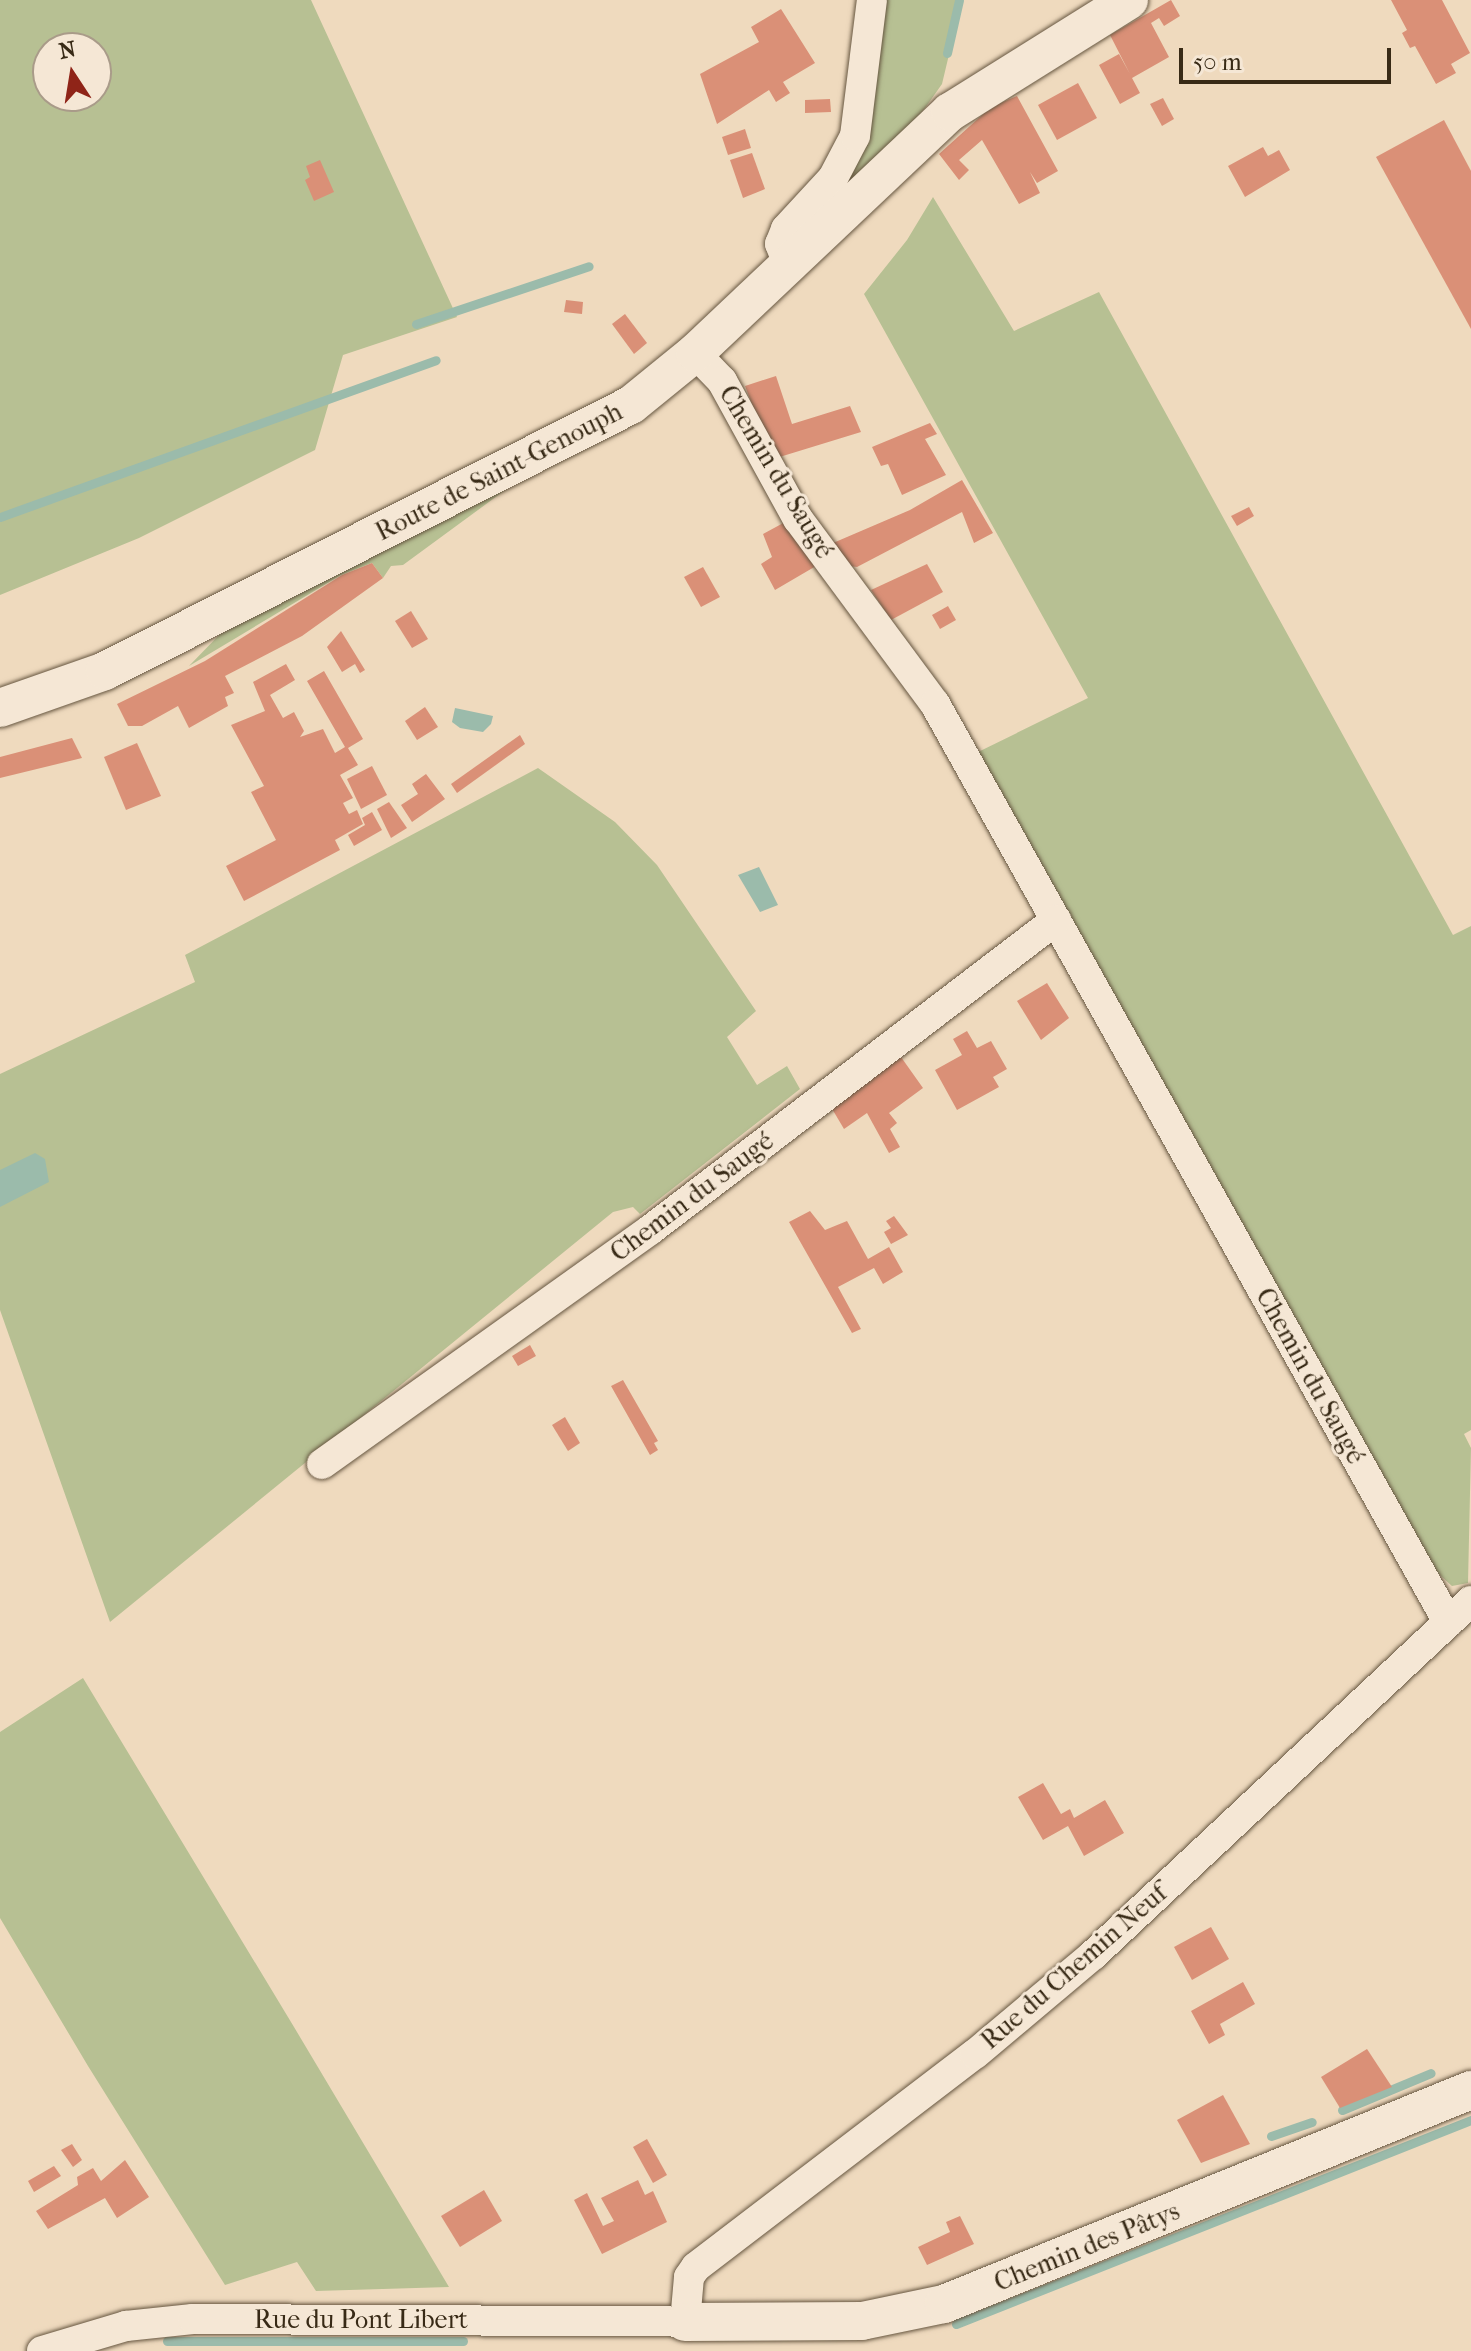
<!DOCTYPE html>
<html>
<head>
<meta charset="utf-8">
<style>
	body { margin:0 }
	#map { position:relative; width:1471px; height:2351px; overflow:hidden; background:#efdabe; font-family:"IM FELL French Canon",serif }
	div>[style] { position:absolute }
	.green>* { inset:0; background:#b7c093 }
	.water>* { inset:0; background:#9bbbab }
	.stream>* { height:9px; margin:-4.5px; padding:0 4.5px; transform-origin:4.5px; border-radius:4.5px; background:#9bbbab }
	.building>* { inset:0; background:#da9077 }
	.roads { filter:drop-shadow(0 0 2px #665640) drop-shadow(0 0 2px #665640) }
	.minor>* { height:30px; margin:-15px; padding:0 15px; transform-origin:15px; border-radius:15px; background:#f5e7d5 }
	.tertiary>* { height:38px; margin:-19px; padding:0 19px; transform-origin:19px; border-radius:19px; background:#f5e7d5 }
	span { translate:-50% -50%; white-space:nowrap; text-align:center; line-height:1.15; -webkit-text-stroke:6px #f5e7d5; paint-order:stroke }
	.street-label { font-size:26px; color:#382a16 }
	.north { position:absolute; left:32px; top:32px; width:80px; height:80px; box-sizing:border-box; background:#f5e7d5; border:2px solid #a99b89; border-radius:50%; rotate:348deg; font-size:22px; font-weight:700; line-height:32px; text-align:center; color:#382a16 }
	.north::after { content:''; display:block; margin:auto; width:28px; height:36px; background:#8f2418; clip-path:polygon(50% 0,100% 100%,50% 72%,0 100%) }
	.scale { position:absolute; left:1179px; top:48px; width:212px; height:36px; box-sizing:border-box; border:4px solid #382a16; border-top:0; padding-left:10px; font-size:24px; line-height:28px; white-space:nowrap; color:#382a16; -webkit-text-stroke:6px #f5e7d5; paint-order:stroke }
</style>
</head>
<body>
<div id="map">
	<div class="green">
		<div style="clip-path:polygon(evenodd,0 0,311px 0,457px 317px,343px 355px,315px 450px,139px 538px,0 595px,0 0,48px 48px,96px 48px,96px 96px,48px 96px,48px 48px)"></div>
		<div style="clip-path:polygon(879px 0,962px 0,942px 84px,908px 132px,796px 232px,831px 194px)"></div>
		<div style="clip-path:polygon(933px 197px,1014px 331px,1099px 292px,1453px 935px,1471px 926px,1471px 1430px,1464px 1434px,1471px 1448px,1468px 1583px,1452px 1586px,1432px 1568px,976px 753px,1088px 698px,864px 294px,907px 240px)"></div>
		<div style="clip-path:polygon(523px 477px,403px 565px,391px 566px,383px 578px,372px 563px,341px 575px,189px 666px,222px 632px)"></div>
		<div style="clip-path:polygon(538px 768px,615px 822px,657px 865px,756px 1011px,727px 1037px,757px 1085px,787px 1066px,800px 1089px,640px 1214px,633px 1207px,613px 1212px,110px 1622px,0 1310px,0 1074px,195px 982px,185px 955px)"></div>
		<div style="clip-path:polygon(83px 1678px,294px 2027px,449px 2287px,316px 2291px,297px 2262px,225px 2285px,88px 2066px,0 1918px,0 1732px)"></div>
	</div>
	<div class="water">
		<div style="clip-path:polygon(455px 708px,493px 716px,491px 724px,483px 732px,460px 728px,452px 722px)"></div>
		<div style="clip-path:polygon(759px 867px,778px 905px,760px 912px,738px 875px)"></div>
		<div style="clip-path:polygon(35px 1153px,45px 1159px,49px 1182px,0 1207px,0 1170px)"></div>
	</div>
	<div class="stream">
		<div style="left:947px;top:53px;width:54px;rotate:-77.2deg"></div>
		<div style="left:416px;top:324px;width:182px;rotate:-18.5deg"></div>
		<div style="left:0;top:517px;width:463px;rotate:-19.8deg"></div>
		<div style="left:1342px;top:2110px;width:96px;rotate:-22.6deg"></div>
		<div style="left:1271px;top:2136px;width:43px;rotate:-18.9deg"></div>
		<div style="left:956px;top:2324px;width:554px;rotate:-21.61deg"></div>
		<div style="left:167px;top:2341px;width:296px"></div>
	</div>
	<div class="building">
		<div style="clip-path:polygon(1171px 0,1180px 16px,1164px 26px,1159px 18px,1151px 23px,1169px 57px,1132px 78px,1140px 93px,1120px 104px,1099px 65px,1119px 54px,1130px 74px,1110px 35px)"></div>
		<div style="clip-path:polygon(1391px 0,1442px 0,1470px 53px,1451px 64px,1456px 73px,1436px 84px,1415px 46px,1410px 48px,1402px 33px,1407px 30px)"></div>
		<div style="clip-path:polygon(781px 9px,815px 63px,783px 82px,790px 93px,776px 102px,769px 90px,717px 124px,700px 74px,759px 42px,751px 27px)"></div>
		<div style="clip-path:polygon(1078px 83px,1097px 118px,1057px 140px,1038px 105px)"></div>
		<div style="clip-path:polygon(1017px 96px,1058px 171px,1037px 183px,1030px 172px,1040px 193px,1019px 204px,982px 140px,959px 160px,969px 170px,959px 180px,939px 154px,991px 107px)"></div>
		<div style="clip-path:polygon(1163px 98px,1174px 119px,1162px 126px,1150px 104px)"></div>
		<div style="clip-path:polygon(830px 99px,831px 112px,805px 113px,805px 100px)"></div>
		<div style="clip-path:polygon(1444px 120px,1471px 171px,1471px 329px,1376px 157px)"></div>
		<div style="clip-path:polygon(745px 129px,751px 148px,728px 155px,722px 137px)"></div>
		<div style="clip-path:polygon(1263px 147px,1268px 156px,1279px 150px,1290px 170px,1245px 197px,1228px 166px)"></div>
		<div style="clip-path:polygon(752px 153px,765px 189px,743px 198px,730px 160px)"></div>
		<div style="clip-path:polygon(320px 160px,334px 192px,314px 201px,305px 180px,310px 177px,306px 166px)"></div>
		<div style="clip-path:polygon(566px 300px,583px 302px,582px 314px,564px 312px)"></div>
		<div style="clip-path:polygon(625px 314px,647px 343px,634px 354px,612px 324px)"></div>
		<div style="clip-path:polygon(776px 376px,792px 424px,850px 406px,861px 432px,773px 459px,745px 386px)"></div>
		<div style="clip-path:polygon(930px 423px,937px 434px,925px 439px,946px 475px,902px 495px,888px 464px,881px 466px,872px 447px)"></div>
		<div style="clip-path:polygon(962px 480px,993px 533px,974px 543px,962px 512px,857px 567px,849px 566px,833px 543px,910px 510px)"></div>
		<div style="clip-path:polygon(1249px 507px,1254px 516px,1237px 526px,1231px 516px)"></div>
		<div style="clip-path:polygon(787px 521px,816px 566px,775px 590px,761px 564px,772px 557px,763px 534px)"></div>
		<div style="clip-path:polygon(372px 563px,383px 578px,302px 636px,225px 676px,234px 693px,225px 697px,228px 706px,189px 728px,178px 706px,142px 726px,128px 726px,117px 704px,205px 661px,342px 575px)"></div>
		<div style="clip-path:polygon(927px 564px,943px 592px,891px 620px,871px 590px)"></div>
		<div style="clip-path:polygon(703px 567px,720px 597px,701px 607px,684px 577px)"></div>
		<div style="clip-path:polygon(948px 606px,956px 620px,940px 629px,932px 615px)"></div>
		<div style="clip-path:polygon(411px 611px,428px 639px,412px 648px,395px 621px)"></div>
		<div style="clip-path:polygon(341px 631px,365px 670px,360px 673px,355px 664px,342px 672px,327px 647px)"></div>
		<div style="clip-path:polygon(286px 664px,295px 680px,270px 695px,283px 718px,294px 712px,304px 731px,300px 737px,323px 729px,335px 753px,345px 747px,307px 681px,324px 671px,363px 739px,348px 748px,358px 765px,340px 775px,353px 798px,343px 803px,349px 814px,357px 810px,363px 824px,335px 840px,340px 850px,244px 901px,226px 866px,276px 840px,251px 792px,264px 786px,231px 725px,265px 711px,253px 682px)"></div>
		<div style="clip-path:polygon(425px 707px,438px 727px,417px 740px,405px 721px)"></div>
		<div style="clip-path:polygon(520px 735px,525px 744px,457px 793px,451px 784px)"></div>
		<div style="clip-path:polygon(72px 738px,82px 758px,0 778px,0 757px)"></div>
		<div style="clip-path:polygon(137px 743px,161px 796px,126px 810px,104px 757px)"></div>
		<div style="clip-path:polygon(372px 766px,387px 795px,361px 809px,347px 779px)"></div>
		<div style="clip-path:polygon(426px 774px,445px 799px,412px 822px,401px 805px,418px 794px,412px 784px)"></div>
		<div style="clip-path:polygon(389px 802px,407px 828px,391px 838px,377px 809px)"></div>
		<div style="clip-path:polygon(372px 812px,382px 830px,354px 846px,348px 835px,365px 825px,362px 818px)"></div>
		<div style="clip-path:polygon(1047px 983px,1069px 1018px,1041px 1040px,1017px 1001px)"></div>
		<div style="clip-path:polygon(967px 1031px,977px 1048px,991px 1041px,1007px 1069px,993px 1077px,999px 1087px,957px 1110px,935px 1070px,962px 1055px,953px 1039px)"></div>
		<div style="clip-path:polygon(901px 1057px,923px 1088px,889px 1113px,897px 1123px,890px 1129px,900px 1147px,889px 1153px,867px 1113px,844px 1129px,831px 1107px)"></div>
		<div style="clip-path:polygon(810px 1211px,825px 1230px,847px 1221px,868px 1259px,889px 1247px,903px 1272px,883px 1284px,874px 1268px,838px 1287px,861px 1329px,852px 1333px,789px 1222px)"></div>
		<div style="clip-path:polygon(894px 1216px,908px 1235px,891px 1244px,884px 1232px,891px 1228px,886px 1221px)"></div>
		<div style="clip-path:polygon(530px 1345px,536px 1356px,518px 1366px,512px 1356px)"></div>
		<div style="clip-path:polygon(623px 1380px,658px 1441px,654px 1443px,658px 1450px,650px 1455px,611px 1386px)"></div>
		<div style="clip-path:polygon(565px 1417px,580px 1443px,568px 1451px,552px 1425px)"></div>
		<div style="clip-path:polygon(1043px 1783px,1061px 1814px,1070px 1809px,1074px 1818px,1105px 1800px,1124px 1833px,1084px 1856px,1068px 1826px,1043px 1840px,1018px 1797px)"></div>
		<div style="clip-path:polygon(1211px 1927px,1229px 1959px,1192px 1980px,1174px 1947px)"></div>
		<div style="clip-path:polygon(1243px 1982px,1255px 2004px,1220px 2024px,1225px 2035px,1209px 2044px,1191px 2011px)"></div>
		<div style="clip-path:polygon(1367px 2049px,1392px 2087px,1340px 2108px,1321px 2077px)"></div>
		<div style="clip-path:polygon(1223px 2095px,1250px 2144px,1201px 2163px,1177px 2120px)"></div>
		<div style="clip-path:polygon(647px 2139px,667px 2175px,653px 2183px,633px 2147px)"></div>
		<div style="clip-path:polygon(72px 2144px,82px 2160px,73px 2167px,61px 2150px)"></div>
		<div style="clip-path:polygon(125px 2160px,149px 2197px,117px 2218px,105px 2198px,48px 2229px,36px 2211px,78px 2185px,77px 2177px,93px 2168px,101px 2181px)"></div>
		<div style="clip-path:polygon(54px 2166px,61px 2176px,34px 2192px,28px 2181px)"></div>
		<div style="clip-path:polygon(638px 2180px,645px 2195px,653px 2191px,667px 2222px,602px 2254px,574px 2200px,587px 2193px,603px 2226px,614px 2221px,601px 2198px)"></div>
		<div style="clip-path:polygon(484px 2190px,502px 2221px,460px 2247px,441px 2216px)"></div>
		<div style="clip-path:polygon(960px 2216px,974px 2244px,927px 2265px,918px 2247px,950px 2232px,946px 2222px)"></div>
	</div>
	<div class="roads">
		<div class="minor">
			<div style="left:789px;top:267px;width:25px;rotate:-111deg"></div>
			<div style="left:780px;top:244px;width:16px;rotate:-68deg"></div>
			<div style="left:786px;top:229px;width:69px;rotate:-47.3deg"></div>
			<div style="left:833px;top:178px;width:47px;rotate:-62.4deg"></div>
			<div style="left:855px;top:136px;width:137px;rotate:-82.9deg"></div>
			<div style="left:695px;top:353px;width:39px;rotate:46deg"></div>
			<div style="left:722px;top:381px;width:158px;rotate:61.2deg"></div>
			<div style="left:798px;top:519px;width:230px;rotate:53.5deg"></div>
			<div style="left:935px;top:704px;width:1052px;rotate:60.8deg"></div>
			<div style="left:322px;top:1464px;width:403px;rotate:-35.5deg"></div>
			<div style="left:650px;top:1230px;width:511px;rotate:-37.36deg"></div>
			<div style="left:42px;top:2351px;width:88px;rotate:-16.6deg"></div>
			<div style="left:126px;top:2326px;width:67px;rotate:-6deg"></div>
			<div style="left:193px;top:2319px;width:492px;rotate:0.3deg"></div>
			<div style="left:685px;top:2322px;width:45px;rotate:-84.9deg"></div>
			<div style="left:689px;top:2277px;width:12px;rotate:-55deg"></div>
			<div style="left:696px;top:2267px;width:351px;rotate:-37.4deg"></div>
			<div style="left:975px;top:2054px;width:154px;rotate:-40deg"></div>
			<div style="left:1093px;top:1955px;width:518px;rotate:-43.12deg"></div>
		</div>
		<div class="tertiary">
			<div style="left:0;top:708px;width:111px;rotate:-19.4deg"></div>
			<div style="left:105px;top:671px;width:589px;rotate:-26.83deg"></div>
			<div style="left:631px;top:405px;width:82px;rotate:-39.1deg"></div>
			<div style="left:695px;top:353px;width:351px;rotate:-43.4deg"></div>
			<div style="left:950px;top:112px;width:211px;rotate:-32deg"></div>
			<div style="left:685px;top:2322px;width:177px;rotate:-0.3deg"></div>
			<div style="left:862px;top:2321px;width:84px;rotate:-11.7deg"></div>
			<div style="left:944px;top:2304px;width:569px;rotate:-22.1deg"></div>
		</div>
	</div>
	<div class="street-label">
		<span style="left:499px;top:472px;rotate:-27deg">Route de Saint-Genouph</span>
		<span style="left:776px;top:472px;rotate:59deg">Chemin du Saugé</span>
		<span style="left:692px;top:1197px;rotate:-37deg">Chemin du Saugé</span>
		<span style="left:1310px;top:1376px;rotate:61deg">Chemin du Saugé</span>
		<span style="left:1074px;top:1967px;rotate:-41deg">Rue du Chemin Neuf</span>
		<span style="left:1087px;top:2247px;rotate:-22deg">Chemin des Pâtys</span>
		<span style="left:361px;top:2320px">Rue du Pont Libert</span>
	</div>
	<div class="north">N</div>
	<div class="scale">50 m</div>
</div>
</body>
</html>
